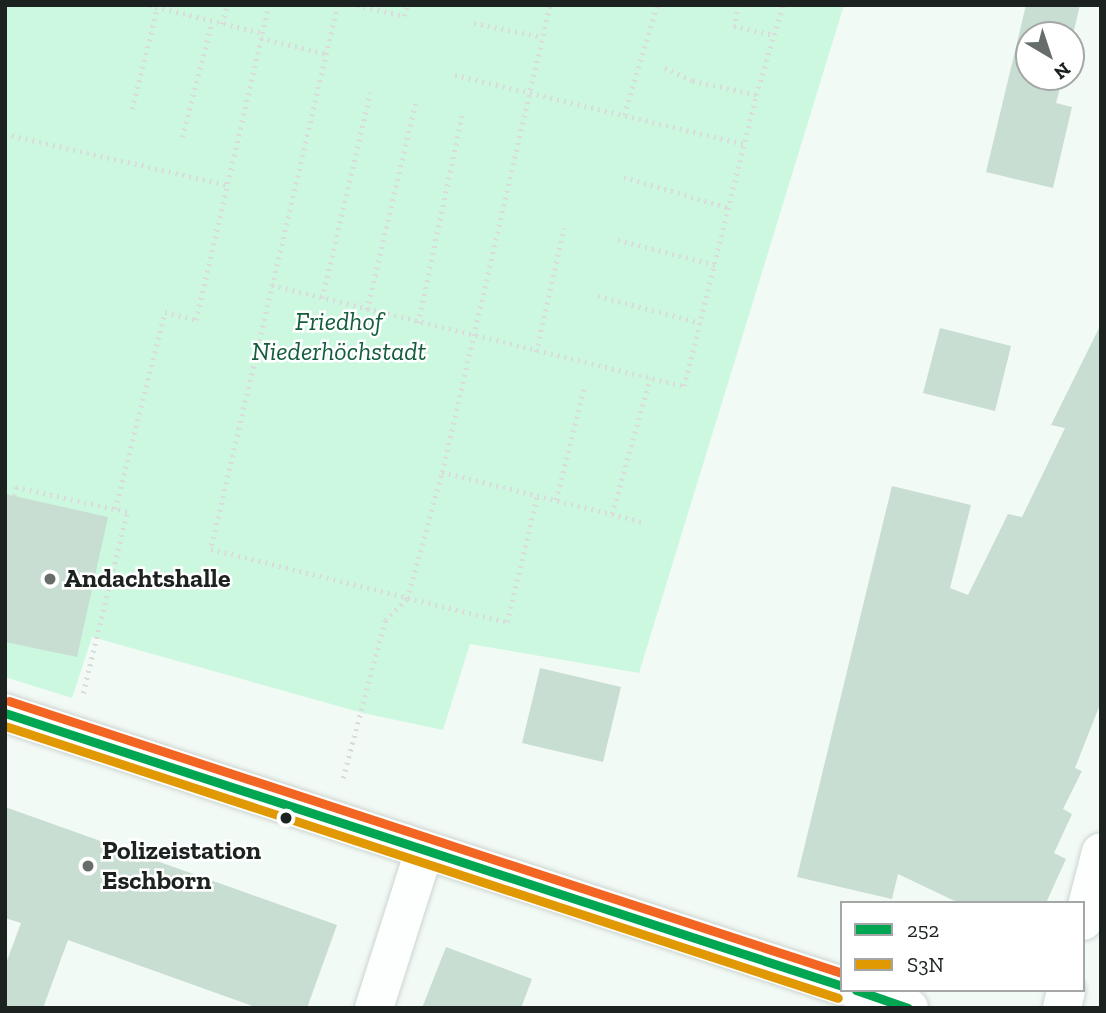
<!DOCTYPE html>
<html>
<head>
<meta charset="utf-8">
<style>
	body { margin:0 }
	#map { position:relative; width:1106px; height:1013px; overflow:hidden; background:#f2faf5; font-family:"Zilla Slab",serif }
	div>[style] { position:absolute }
	.green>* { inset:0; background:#ccf8e0 }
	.building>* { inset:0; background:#c8ded2 }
	.path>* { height:4.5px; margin-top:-2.25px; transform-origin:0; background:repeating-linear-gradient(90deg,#d9dcdb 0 2px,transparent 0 7px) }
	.roads { filter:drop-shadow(0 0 2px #cdd4d0) drop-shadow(0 0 2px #cdd4d0) }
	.minor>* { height:38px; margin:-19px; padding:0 19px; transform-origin:19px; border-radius:19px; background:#fdfefe }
	.tertiary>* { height:38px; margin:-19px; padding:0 19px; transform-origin:19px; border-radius:19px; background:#fdfefe }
	.bus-1>* { height:9px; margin:-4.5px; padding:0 4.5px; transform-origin:4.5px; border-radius:4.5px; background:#00a651 }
	.bus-2>* { height:9px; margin:-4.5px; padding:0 4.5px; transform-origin:4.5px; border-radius:4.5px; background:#e19903 }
	.bus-3>* { height:9px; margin:-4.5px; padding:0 4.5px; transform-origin:4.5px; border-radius:4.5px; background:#f26522 }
	.dots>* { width:19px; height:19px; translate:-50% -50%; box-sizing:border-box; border:4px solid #fff; border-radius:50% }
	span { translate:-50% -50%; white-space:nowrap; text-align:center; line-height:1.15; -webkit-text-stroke:5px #fff; paint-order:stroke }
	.park-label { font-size:26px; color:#135d3d; font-style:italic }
	.poi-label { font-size:26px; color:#1c221f; font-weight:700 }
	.left { translate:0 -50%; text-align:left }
	.frame { position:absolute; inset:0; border:7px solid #1c221f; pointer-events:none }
	.legend { position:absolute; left:840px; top:901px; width:245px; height:91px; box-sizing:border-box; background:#fff; border:2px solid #a4a7a5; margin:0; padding:9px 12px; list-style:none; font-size:21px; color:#1c221f }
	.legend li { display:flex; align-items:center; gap:14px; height:35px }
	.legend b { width:35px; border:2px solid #a4a7a5 }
	.north { position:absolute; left:1015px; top:21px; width:70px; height:70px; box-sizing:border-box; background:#fff; border:2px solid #a4a7a5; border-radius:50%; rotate:141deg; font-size:19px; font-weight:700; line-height:28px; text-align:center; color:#1c221f }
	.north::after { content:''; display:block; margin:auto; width:24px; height:32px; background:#676e6a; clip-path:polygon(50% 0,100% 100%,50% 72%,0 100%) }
</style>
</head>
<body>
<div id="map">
	<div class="green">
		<div style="clip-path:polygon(5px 5px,844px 5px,639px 673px,470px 644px,443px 730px,363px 713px,92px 637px,72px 698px,5px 677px)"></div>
	</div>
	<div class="building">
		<div style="clip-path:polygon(1026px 5px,1080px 5px,1071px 43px,1071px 35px,1029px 35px,1029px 77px,1063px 77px,1056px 103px,1072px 107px,1053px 188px,986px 172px)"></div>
		<div style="clip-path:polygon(1101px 324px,1101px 702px,1075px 768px,1082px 771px,1063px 809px,1072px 814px,1054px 853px,1066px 859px,1046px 903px,959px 903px,898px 874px,892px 899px,797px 877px,892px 486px,971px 505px,950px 588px,968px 595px,1008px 514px,1022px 517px,1065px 428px,1051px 425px)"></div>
		<div style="clip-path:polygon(940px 328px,1011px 346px,995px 411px,923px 393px)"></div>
		<div style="clip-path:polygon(5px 494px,108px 517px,77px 657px,5px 642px)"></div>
		<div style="clip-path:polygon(540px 668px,621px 687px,603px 762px,522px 743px)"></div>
		<div style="clip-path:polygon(5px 807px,337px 925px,307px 1008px,258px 1008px,68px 940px,43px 1008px,5px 1008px,5px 966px,21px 923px,5px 918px)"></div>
		<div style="clip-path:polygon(446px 947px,532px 979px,521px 1008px,422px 1008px)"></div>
	</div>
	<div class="path">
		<div style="left:149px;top:5px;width:116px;rotate:13.9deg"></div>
		<div style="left:338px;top:5px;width:559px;rotate:103.14deg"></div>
		<div style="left:211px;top:549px;width:305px;rotate:13.9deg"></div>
		<div style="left:507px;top:622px;width:130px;rotate:-76.6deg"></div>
		<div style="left:357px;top:5px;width:48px;rotate:13.2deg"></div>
		<div style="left:404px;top:16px;width:11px;rotate:-75deg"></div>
		<div style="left:739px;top:5px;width:22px;rotate:103deg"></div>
		<div style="left:734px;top:26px;width:41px;rotate:12.7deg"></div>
		<div style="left:474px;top:23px;width:69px;rotate:11.6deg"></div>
		<div style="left:222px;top:24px;width:20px;rotate:-75deg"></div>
		<div style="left:261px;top:38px;width:68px;rotate:13.6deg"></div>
		<div style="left:455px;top:75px;width:297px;rotate:13.4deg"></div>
		<div style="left:756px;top:95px;width:94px;rotate:-73.3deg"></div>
		<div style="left:132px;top:109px;width:104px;rotate:-76.1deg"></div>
		<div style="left:624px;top:115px;width:115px;rotate:-73.3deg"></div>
		<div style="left:5px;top:134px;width:228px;rotate:12.9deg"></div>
		<div style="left:182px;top:137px;width:119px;rotate:-75.4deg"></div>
		<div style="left:624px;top:177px;width:110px;rotate:16.3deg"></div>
		<div style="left:618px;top:240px;width:101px;rotate:14.3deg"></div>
		<div style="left:272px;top:285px;width:424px;rotate:13.8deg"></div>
		<div style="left:684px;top:386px;width:300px;rotate:-76.1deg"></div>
		<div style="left:756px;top:95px;width:66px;rotate:-167.7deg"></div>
		<div style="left:692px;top:81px;width:33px;rotate:-155deg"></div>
		<div style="left:598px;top:296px;width:106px;rotate:14.7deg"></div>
		<div style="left:322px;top:298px;width:211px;rotate:-76.8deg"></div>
		<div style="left:367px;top:310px;width:212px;rotate:-76.9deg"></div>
		<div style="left:418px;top:323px;width:214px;rotate:-78.1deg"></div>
		<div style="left:536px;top:352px;width:127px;rotate:-77.3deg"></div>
		<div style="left:442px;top:472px;width:208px;rotate:13.9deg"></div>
		<div style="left:14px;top:496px;width:9px;rotate:-77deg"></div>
		<div style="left:16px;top:487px;width:101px;rotate:12.5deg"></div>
		<div style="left:115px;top:509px;width:203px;rotate:-75.8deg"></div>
		<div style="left:165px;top:312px;width:32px;rotate:14deg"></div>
		<div style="left:196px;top:320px;width:323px;rotate:-77deg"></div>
		<div style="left:556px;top:500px;width:115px;rotate:-76deg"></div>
		<div style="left:612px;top:514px;width:141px;rotate:-74.4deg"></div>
		<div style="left:83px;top:693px;width:186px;rotate:-76.3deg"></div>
		<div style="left:127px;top:512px;width:12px;rotate:-166deg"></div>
		<div style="left:343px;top:778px;width:163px;rotate:-75.1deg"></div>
		<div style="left:385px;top:620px;width:30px;rotate:-44deg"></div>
		<div style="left:407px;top:599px;width:132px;rotate:-74.6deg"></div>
		<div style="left:442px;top:472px;width:479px;rotate:-77deg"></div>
	</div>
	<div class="roads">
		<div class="minor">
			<div style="left:1083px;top:921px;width:71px;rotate:-75.4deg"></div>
			<div style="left:374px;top:1008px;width:165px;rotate:-72.3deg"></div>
			<div style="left:1062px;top:1008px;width:18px;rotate:-77deg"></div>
		</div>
		<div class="tertiary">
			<div style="left:5px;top:713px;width:880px;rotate:18.06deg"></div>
			<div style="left:855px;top:990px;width:57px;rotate:18.4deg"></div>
		</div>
	</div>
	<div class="bus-1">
		<div style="left:5px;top:713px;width:880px;rotate:18.06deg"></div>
		<div style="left:856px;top:990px;width:55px;rotate:19.1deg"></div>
	</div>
	<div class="bus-2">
		<div style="left:5px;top:726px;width:876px;rotate:18.08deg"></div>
	</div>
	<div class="bus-3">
		<div style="left:9px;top:701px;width:876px;rotate:18.08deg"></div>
	</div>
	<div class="dots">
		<div style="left:50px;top:579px;background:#676e6a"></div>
		<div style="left:286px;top:818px;background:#1c221f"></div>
		<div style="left:88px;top:866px;background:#676e6a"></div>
	</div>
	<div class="park-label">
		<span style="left:339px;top:337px">Friedhof<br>Niederhöchstadt</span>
	</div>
	<div class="poi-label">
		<span class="left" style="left:64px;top:579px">Andachtshalle</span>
		<span class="left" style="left:102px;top:866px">Polizeistation<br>Eschborn</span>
	</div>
	<div class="frame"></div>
	<ul class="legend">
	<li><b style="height:9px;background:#00a651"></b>252</li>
	<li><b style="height:9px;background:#e19903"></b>S3N</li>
	</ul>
	<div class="north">N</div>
</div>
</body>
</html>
